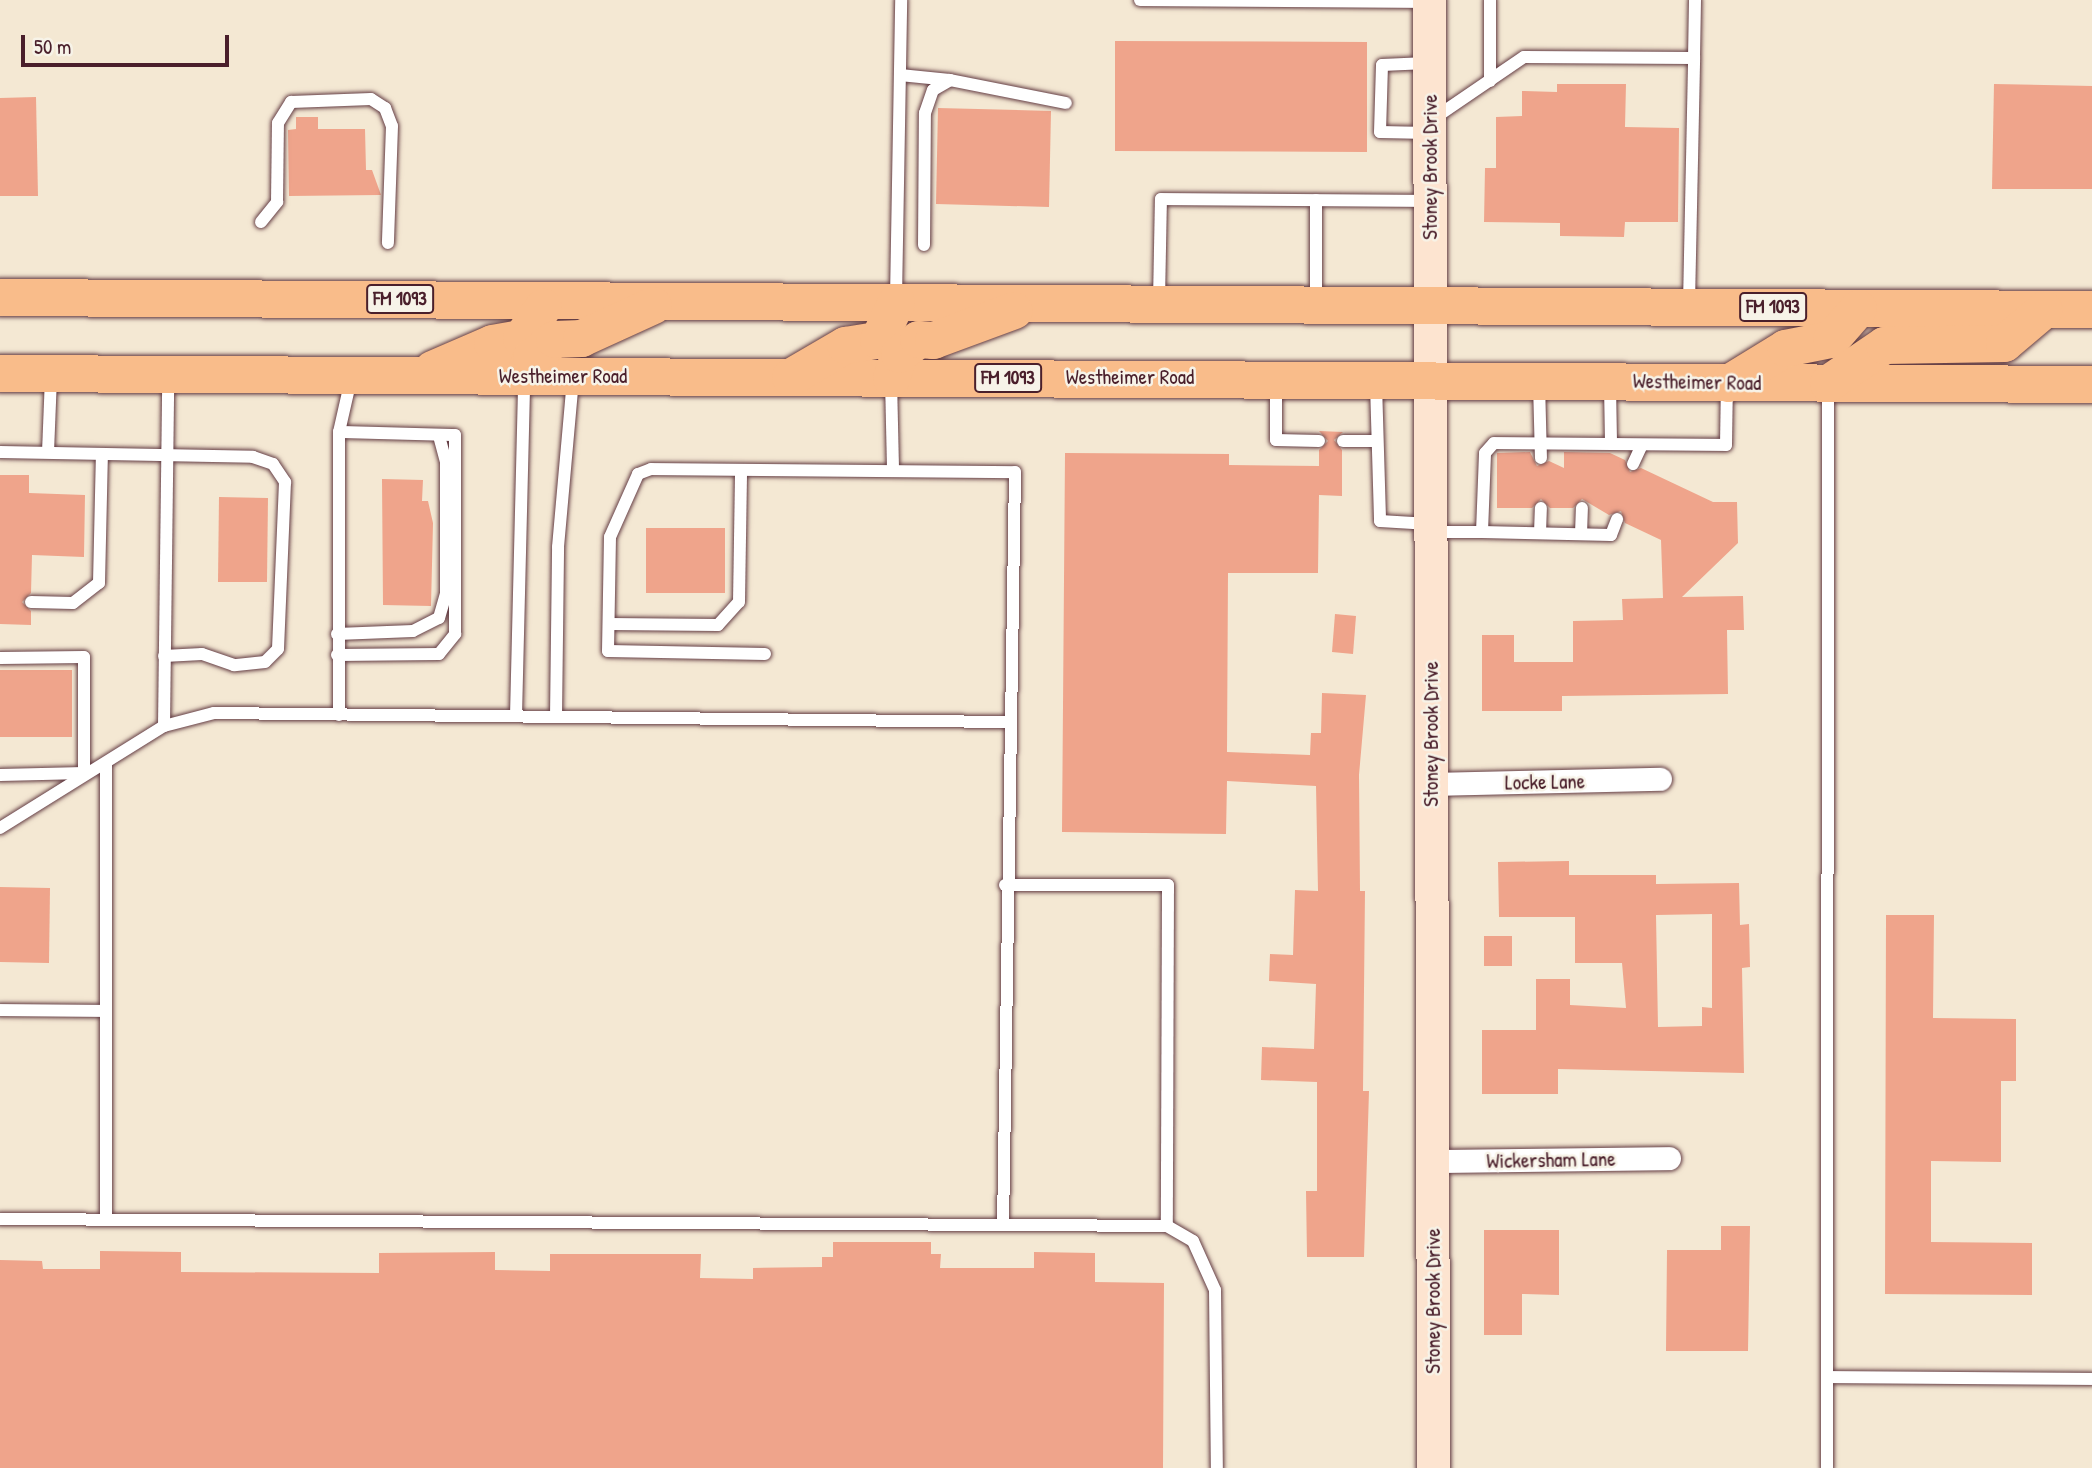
<!DOCTYPE html>
<html>
<head>
<meta charset="utf-8">
<style>
	body { margin:0 }
	#map { position:relative; width:2092px; height:1468px; overflow:hidden; background:#f4e8d3; font-family:"Patrick Hand",sans-serif }
	div>[style] { position:absolute }
	.building>* { inset:0; background:#efa48b }
	.roads { filter:drop-shadow(0 0 2px #643d44) drop-shadow(0 0 2px #643d44) }
	.lane>* { height:12px; margin:-6px; padding:0 6px; transform-origin:6px; border-radius:6px; background:#fff }
	.street>* { height:23px; margin:-11.5px; padding:0 11.5px; transform-origin:11.5px; border-radius:11.5px; background:#fff }
	.secondary>* { height:33px; margin:-16.5px; padding:0 16.5px; transform-origin:16.5px; border-radius:16.5px; background:#fde4d0 }
	.primary>* { height:37px; margin:-18.5px; padding:0 18.5px; transform-origin:18.5px; border-radius:18.5px; background:#f9bc8a }
	span { translate:-50% -50%; white-space:nowrap; text-align:center; line-height:1.15; -webkit-text-stroke:5px #f7f3e8; paint-order:stroke }
	.shield-label span { padding:2px 5px; background:#f7f3e8; border:2px solid; border-radius:5px; -webkit-text-stroke-width:0 }
	.shield-label { font-size:19px; color:#4a1f2b; font-weight:700 }
	.street-label { font-size:21px; color:#4a1f2b }
	.scale { position:absolute; left:21px; top:35px; width:208px; height:32px; box-sizing:border-box; border:4px solid #4a1f2b; border-top:0; padding-left:9px; font-size:21px; line-height:24px; white-space:nowrap; color:#4a1f2b; -webkit-text-stroke:5px #f7f3e8; paint-order:stroke }
</style>
</head>
<body>
<div id="map">
	<div class="building">
		<div style="clip-path:polygon(1115px 41px,1367px 42px,1367px 152px,1115px 151px)"></div>
		<div style="clip-path:polygon(1557px 84px,1626px 84px,1625px 127px,1679px 128px,1678px 222px,1625px 222px,1624px 237px,1560px 236px,1560px 223px,1484px 222px,1485px 168px,1496px 168px,1496px 117px,1522px 116px,1522px 91px,1557px 92px)"></div>
		<div style="clip-path:polygon(1994px 84px,2092px 86px,2092px 189px,1992px 189px)"></div>
		<div style="clip-path:polygon(36px 97px,38px 196px,0 196px,0 98px)"></div>
		<div style="clip-path:polygon(938px 108px,1051px 111px,1049px 207px,936px 204px)"></div>
		<div style="clip-path:polygon(296px 117px,318px 117px,318px 129px,365px 129px,366px 170px,372px 170px,381px 195px,289px 196px,288px 130px,296px 129px)"></div>
		<div style="clip-path:polygon(1319px 431px,1343px 432px,1334px 440px,1342px 450px,1342px 496px,1319px 495px,1318px 573px,1228px 573px,1227px 752px,1310px 755px,1311px 733px,1321px 733px,1322px 693px,1366px 695px,1359px 775px,1360px 891px,1365px 891px,1363px 1091px,1369px 1091px,1364px 1257px,1307px 1257px,1306px 1191px,1317px 1191px,1317px 1082px,1261px 1080px,1262px 1047px,1314px 1049px,1316px 984px,1269px 981px,1270px 954px,1293px 955px,1295px 890px,1318px 891px,1316px 786px,1227px 781px,1226px 834px,1062px 832px,1065px 453px,1229px 454px,1229px 465px,1319px 466px,1319px 450px,1328px 441px)"></div>
		<div style="clip-path:polygon(1530px 452px,1537px 466px,1549px 461px,1564px 468px,1564px 452px,1610px 453px,1625px 460px,1630px 472px,1641px 468px,1713px 502px,1737px 502px,1738px 543px,1682px 597px,1743px 596px,1744px 630px,1727px 630px,1728px 694px,1562px 696px,1562px 711px,1482px 711px,1482px 635px,1514px 635px,1514px 662px,1573px 662px,1573px 621px,1623px 620px,1622px 599px,1663px 598px,1661px 540px,1625px 523px,1621px 511px,1609px 515px,1582px 499px,1573px 508px,1550px 508px,1541px 499px,1532px 508px,1497px 508px,1497px 453px)"></div>
		<div style="clip-path:polygon(0 475px,29px 475px,29px 493px,85px 495px,84px 557px,32px 555px,31px 593px,22px 602px,31px 611px,31px 625px,0 624px)"></div>
		<div style="clip-path:polygon(382px 479px,423px 480px,422px 501px,428px 501px,433px 523px,431px 606px,383px 605px)"></div>
		<div style="clip-path:polygon(219px 497px,268px 498px,267px 582px,218px 582px)"></div>
		<div style="clip-path:polygon(646px 528px,725px 528px,725px 593px,646px 593px)"></div>
		<div style="clip-path:polygon(1335px 614px,1356px 616px,1353px 654px,1332px 652px)"></div>
		<div style="clip-path:polygon(0 670px,72px 670px,72px 737px,0 737px)"></div>
		<div style="clip-path:polygon(evenodd,1569px 861px,1569px 875px,1656px 875px,1656px 884px,1739px 883px,1740px 925px,1749px 924px,1750px 967px,1742px 968px,1744px 1073px,1558px 1069px,1558px 1094px,1482px 1094px,1482px 1030px,1536px 1030px,1536px 979px,1570px 979px,1570px 1005px,1626px 1008px,1622px 963px,1575px 963px,1575px 917px,1499px 917px,1498px 862px,1569px 861px,1712px 914px,1712px 1008px,1702px 1007px,1702px 1026px,1658px 1027px,1656px 915px,1712px 914px)"></div>
		<div style="clip-path:polygon(0 887px,50px 888px,49px 963px,0 962px)"></div>
		<div style="clip-path:polygon(1886px 915px,1934px 915px,1933px 1018px,2016px 1019px,2016px 1081px,2001px 1081px,2001px 1162px,1931px 1161px,1931px 1242px,2032px 1243px,2032px 1295px,1885px 1294px)"></div>
		<div style="clip-path:polygon(1484px 936px,1512px 936px,1512px 966px,1484px 966px)"></div>
		<div style="clip-path:polygon(1721px 1226px,1750px 1226px,1748px 1351px,1666px 1351px,1667px 1250px,1721px 1250px)"></div>
		<div style="clip-path:polygon(1484px 1230px,1559px 1230px,1559px 1295px,1522px 1294px,1522px 1335px,1484px 1335px)"></div>
		<div style="clip-path:polygon(833px 1242px,931px 1242px,931px 1254px,941px 1254px,940px 1268px,1034px 1268px,1034px 1252px,1095px 1253px,1095px 1282px,1164px 1283px,1163px 1468px,0 1468px,0 1260px,42px 1261px,43px 1269px,100px 1269px,100px 1251px,181px 1252px,181px 1272px,379px 1273px,379px 1253px,495px 1252px,495px 1270px,550px 1271px,550px 1254px,701px 1254px,700px 1278px,753px 1279px,753px 1268px,822px 1267px,822px 1257px,833px 1257px)"></div>
	</div>
	<div class="roads">
		<div class="lane">
			<div style="left:1140px;top:0;width:289px;rotate:0.4deg"></div>
			<div style="left:1427px;top:63px;width:45px;rotate:177.5deg"></div>
			<div style="left:1382px;top:65px;width:67px;rotate:91.7deg"></div>
			<div style="left:1380px;top:132px;width:49px;rotate:1.2deg"></div>
			<div style="left:900px;top:75px;width:50px;rotate:5.7deg"></div>
			<div style="left:1490px;top:81px;width:81px;rotate:-90deg"></div>
			<div style="left:1433px;top:119px;width:110px;rotate:-34.3deg"></div>
			<div style="left:1524px;top:57px;width:170px;rotate:0.3deg"></div>
			<div style="left:1694px;top:58px;width:58px;rotate:-89deg"></div>
			<div style="left:261px;top:222px;width:26px;rotate:-51deg"></div>
			<div style="left:277px;top:202px;width:79px;rotate:-89.3deg"></div>
			<div style="left:278px;top:123px;width:25px;rotate:-58deg"></div>
			<div style="left:291px;top:102px;width:80px;rotate:-2.1deg"></div>
			<div style="left:371px;top:99px;width:17px;rotate:33deg"></div>
			<div style="left:385px;top:108px;width:19px;rotate:69deg"></div>
			<div style="left:392px;top:126px;width:117px;rotate:92deg"></div>
			<div style="left:924px;top:245px;width:132px;rotate:-89.6deg"></div>
			<div style="left:925px;top:113px;width:24px;rotate:-71deg"></div>
			<div style="left:933px;top:90px;width:20px;rotate:-30deg"></div>
			<div style="left:950px;top:80px;width:118px;rotate:11.2deg"></div>
			<div style="left:896px;top:298px;width:298px;rotate:-89deg"></div>
			<div style="left:1159px;top:300px;width:101px;rotate:-88.9deg"></div>
			<div style="left:1161px;top:199px;width:269px;rotate:0.4deg"></div>
			<div style="left:1316px;top:300px;width:100px;rotate:-90deg"></div>
			<div style="left:1689px;top:303px;width:245px;rotate:-88.8deg"></div>
			<div style="left:891px;top:380px;width:91px;rotate:88.7deg"></div>
			<div style="left:1539px;top:383px;width:75px;rotate:88.5deg"></div>
			<div style="left:1276px;top:384px;width:56px;rotate:90deg"></div>
			<div style="left:1276px;top:440px;width:43px;rotate:1.3deg"></div>
			<div style="left:1376px;top:384px;width:137px;rotate:88.3deg"></div>
			<div style="left:1380px;top:521px;width:50px;rotate:3.4deg"></div>
			<div style="left:1610px;top:385px;width:59px;rotate:89deg"></div>
			<div style="left:1343px;top:441px;width:33px"></div>
			<div style="left:0;top:452px;width:253px;rotate:1.1deg"></div>
			<div style="left:253px;top:457px;width:21px;rotate:19deg"></div>
			<div style="left:273px;top:464px;width:22px;rotate:56deg"></div>
			<div style="left:285px;top:482px;width:167px;rotate:92.4deg"></div>
			<div style="left:278px;top:649px;width:18px;rotate:135deg"></div>
			<div style="left:265px;top:662px;width:31px;rotate:174deg"></div>
			<div style="left:234px;top:665px;width:34px;rotate:-161deg"></div>
			<div style="left:202px;top:654px;width:38px;rotate:177deg"></div>
			<div style="left:48px;top:452px;width:76px;rotate:-87.7deg"></div>
			<div style="left:1633px;top:464px;width:21px;rotate:-65deg"></div>
			<div style="left:1431px;top:532px;width:51px"></div>
			<div style="left:1482px;top:532px;width:79px;rotate:-87.8deg"></div>
			<div style="left:1485px;top:453px;width:13px;rotate:-48deg"></div>
			<div style="left:1494px;top:443px;width:232px;rotate:0.5deg"></div>
			<div style="left:1726px;top:445px;width:61px;rotate:-89.1deg"></div>
			<div style="left:1482px;top:532px;width:129px;rotate:1.3deg"></div>
			<div style="left:1611px;top:535px;width:17px;rotate:-69deg"></div>
			<div style="left:1540px;top:533px;width:25px;rotate:-88deg"></div>
			<div style="left:1581px;top:534px;width:26px;rotate:-88deg"></div>
			<div style="left:31px;top:602px;width:42px;rotate:1.4deg"></div>
			<div style="left:73px;top:603px;width:33px;rotate:-38deg"></div>
			<div style="left:99px;top:583px;width:129px;rotate:-88.7deg"></div>
			<div style="left:609px;top:624px;width:109px;rotate:0.5deg"></div>
			<div style="left:718px;top:625px;width:31px;rotate:-48deg"></div>
			<div style="left:739px;top:602px;width:131px;rotate:-89.1deg"></div>
			<div style="left:337px;top:634px;width:76px;rotate:-2.3deg"></div>
			<div style="left:413px;top:631px;width:29px;rotate:-27deg"></div>
			<div style="left:439px;top:618px;width:26px;rotate:-74deg"></div>
			<div style="left:446px;top:593px;width:131px;rotate:-90deg"></div>
			<div style="left:446px;top:462px;width:28px;rotate:-105deg"></div>
			<div style="left:765px;top:654px;width:157px;rotate:-178.9deg"></div>
			<div style="left:608px;top:651px;width:114px;rotate:-89deg"></div>
			<div style="left:610px;top:537px;width:69px;rotate:-66deg"></div>
			<div style="left:638px;top:474px;width:14px;rotate:-21deg"></div>
			<div style="left:651px;top:469px;width:364px;rotate:0.5deg"></div>
			<div style="left:1015px;top:472px;width:753px;rotate:90.91deg"></div>
			<div style="left:337px;top:655px;width:102px;rotate:-0.6deg"></div>
			<div style="left:439px;top:654px;width:26px;rotate:-51deg"></div>
			<div style="left:455px;top:634px;width:199px;rotate:-90deg"></div>
			<div style="left:455px;top:435px;width:116px;rotate:-178.5deg"></div>
			<div style="left:0;top:658px;width:84px;rotate:-0.7deg"></div>
			<div style="left:84px;top:657px;width:116px;rotate:90deg"></div>
			<div style="left:84px;top:773px;width:84px;rotate:178.6deg"></div>
			<div style="left:339px;top:715px;width:283px;rotate:-90deg"></div>
			<div style="left:339px;top:432px;width:54px;rotate:-77.2deg"></div>
			<div style="left:516px;top:716px;width:336px;rotate:-88.6deg"></div>
			<div style="left:556px;top:717px;width:170px;rotate:-89.3deg"></div>
			<div style="left:558px;top:547px;width:170px;rotate:-84.9deg"></div>
			<div style="left:164px;top:726px;width:349px;rotate:-89.3deg"></div>
			<div style="left:106px;top:763px;width:457px;rotate:90deg"></div>
			<div style="left:0;top:828px;width:193px;rotate:-31.9deg"></div>
			<div style="left:164px;top:726px;width:52px;rotate:-14.6deg"></div>
			<div style="left:214px;top:713px;width:795px;rotate:0.65deg"></div>
			<div style="left:1005px;top:885px;width:163px"></div>
			<div style="left:1168px;top:885px;width:341px;rotate:90.2deg"></div>
			<div style="left:0;top:1010px;width:106px;rotate:0.5deg"></div>
			<div style="left:0;top:1219px;width:1167px;rotate:0.34deg"></div>
			<div style="left:1167px;top:1226px;width:30px;rotate:30deg"></div>
			<div style="left:1193px;top:1241px;width:54px;rotate:65.8deg"></div>
			<div style="left:1215px;top:1290px;width:178px;rotate:89.4deg"></div>
			<div style="left:1827px;top:1377px;width:265px;rotate:0.4deg"></div>
			<div style="left:1827px;top:1468px;width:1081px;rotate:-89.95deg"></div>
		</div>
		<div class="street">
			<div style="left:1431px;top:784px;width:229px;rotate:-1.3deg"></div>
			<div style="left:1432px;top:1161px;width:237px;rotate:-0.7deg"></div>
		</div>
		<div class="secondary">
			<div style="left:1429px;top:0;width:1468px;rotate:89.84deg"></div>
		</div>
		<div class="primary">
			<div style="left:0;top:297px;width:2092px;rotate:0.33deg"></div>
			<div style="left:432px;top:369px;width:65px;rotate:-23.4deg"></div>
			<div style="left:492px;top:343px;width:29px;rotate:-10deg"></div>
			<div style="left:521px;top:338px;width:38px;rotate:-55deg"></div>
			<div style="left:0;top:373px;width:2092px;rotate:0.3deg"></div>
			<div style="left:524px;top:376px;width:20px;rotate:-70deg"></div>
			<div style="left:531px;top:357px;width:29px;rotate:-38deg"></div>
			<div style="left:554px;top:339px;width:27px;rotate:-2deg"></div>
			<div style="left:581px;top:338px;width:79px;rotate:-24.6deg"></div>
			<div style="left:790px;top:377px;width:64px;rotate:-30.2deg"></div>
			<div style="left:845px;top:345px;width:33px;rotate:-9deg"></div>
			<div style="left:878px;top:340px;width:42px;rotate:-64.7deg"></div>
			<div style="left:891px;top:378px;width:25px;rotate:-72deg"></div>
			<div style="left:899px;top:354px;width:24px;rotate:-38deg"></div>
			<div style="left:918px;top:339px;width:15px;rotate:4deg"></div>
			<div style="left:933px;top:340px;width:86px;rotate:-20.3deg"></div>
			<div style="left:1728px;top:383px;width:67px;rotate:-31.6deg"></div>
			<div style="left:1785px;top:348px;width:47px;rotate:-11.1deg"></div>
			<div style="left:1831px;top:339px;width:41px;rotate:-48.9deg"></div>
			<div style="left:1828px;top:383px;width:68px;rotate:-34.2deg"></div>
			<div style="left:1884px;top:345px;width:120px;rotate:-1deg"></div>
			<div style="left:2004px;top:343px;width:52px;rotate:-40.4deg"></div>
		</div>
	</div>
	<div class="shield-label">
		<span style="left:400px;top:299px">FM 1093</span>
		<span style="left:1773px;top:307px">FM 1093</span>
		<span style="left:1008px;top:378px">FM 1093</span>
	</div>
	<div class="street-label">
		<span style="left:1430px;top:167px;rotate:-90deg">Stoney Brook Drive</span>
		<span style="left:563px;top:376px">Westheimer Road</span>
		<span style="left:1130px;top:377px">Westheimer Road</span>
		<span style="left:1697px;top:382px;rotate:1deg">Westheimer Road</span>
		<span style="left:1431px;top:734px;rotate:-90deg">Stoney Brook Drive</span>
		<span style="left:1545px;top:782px;rotate:-1deg">Locke Lane</span>
		<span style="left:1551px;top:1160px;rotate:-1deg">Wickersham Lane</span>
		<span style="left:1433px;top:1301px;rotate:-90deg">Stoney Brook Drive</span>
	</div>
	<div class="scale">50 m</div>
</div>
</body>
</html>
